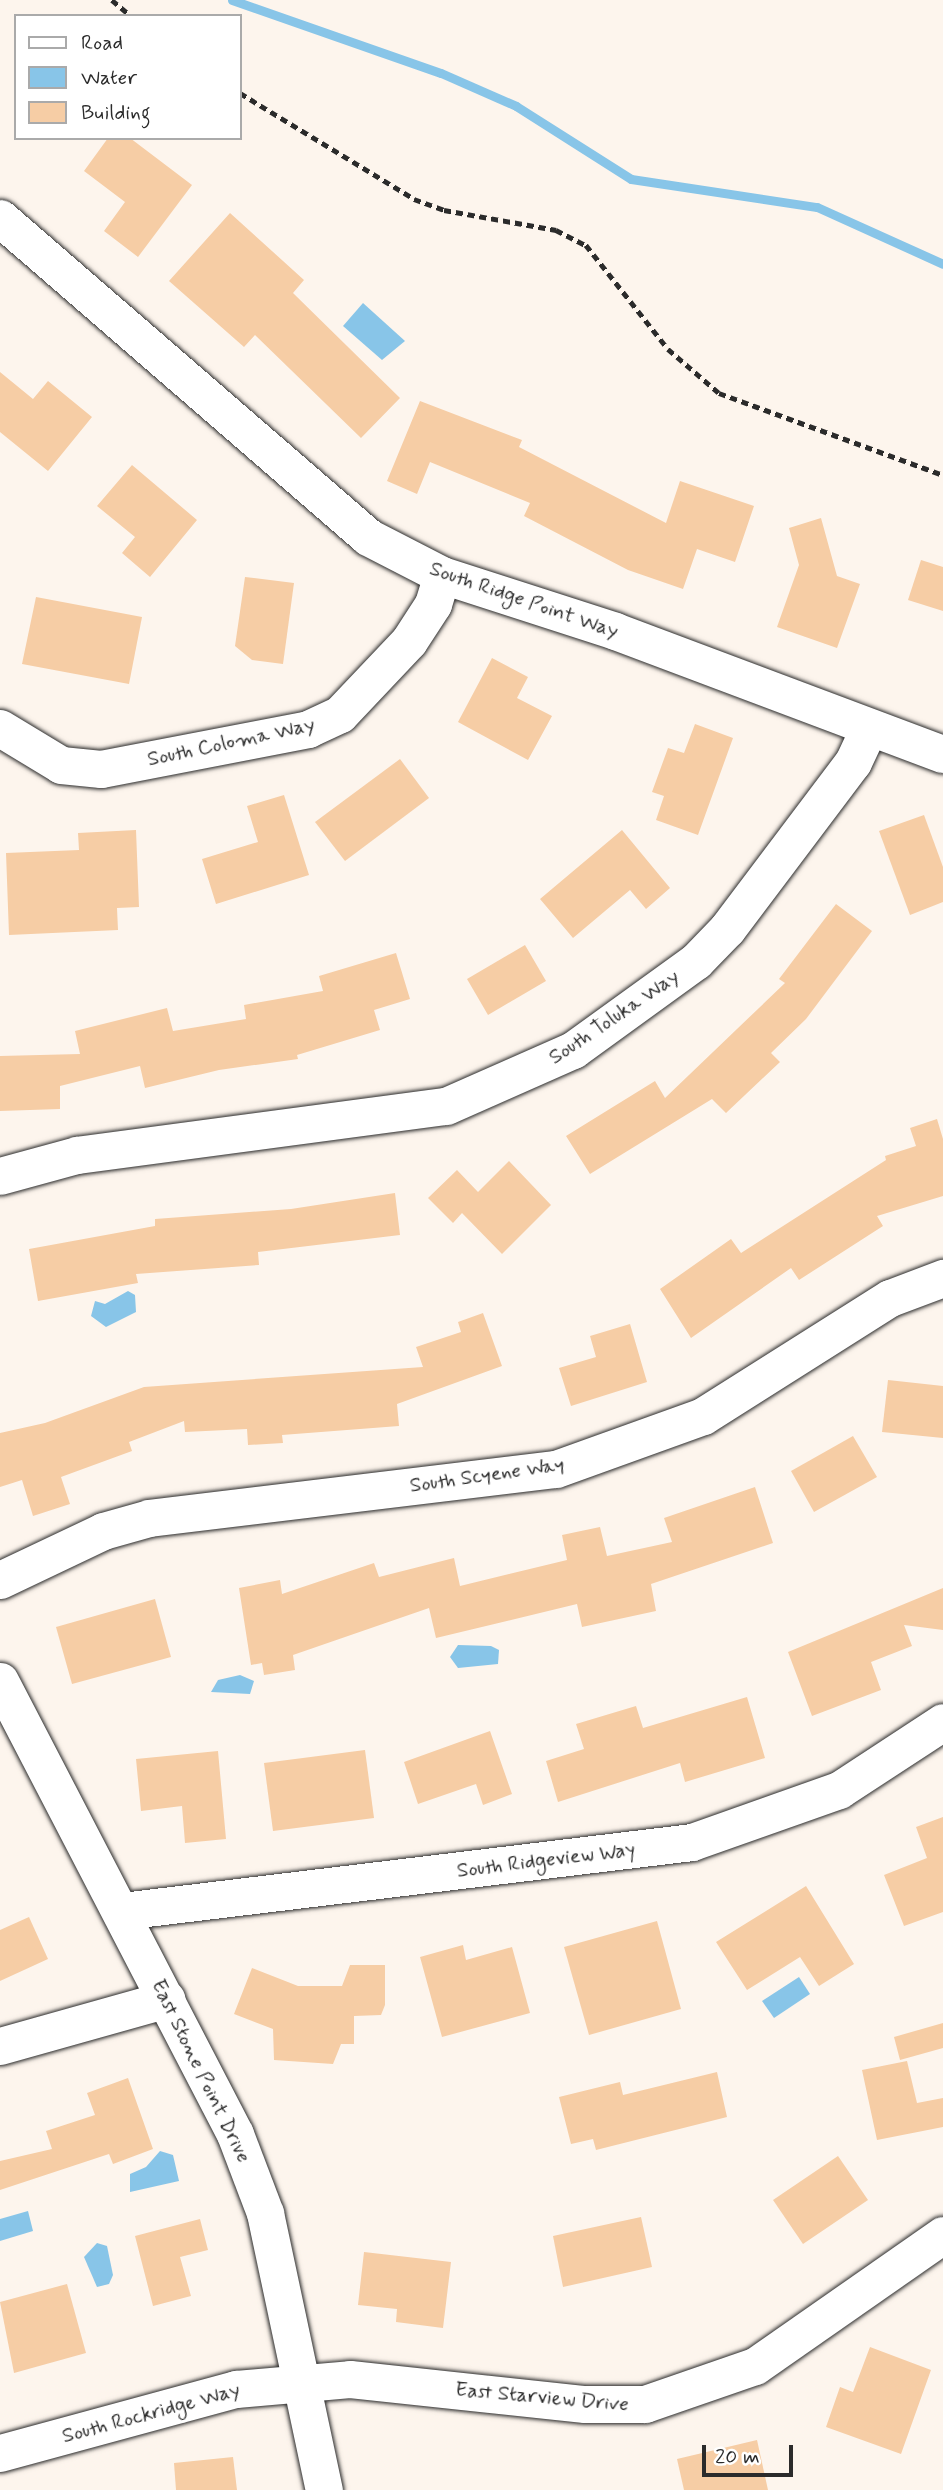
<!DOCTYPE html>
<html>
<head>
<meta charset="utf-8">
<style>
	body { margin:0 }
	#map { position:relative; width:943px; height:2490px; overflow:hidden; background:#fdf5ed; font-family:Mynerve,sans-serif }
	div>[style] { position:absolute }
	.water>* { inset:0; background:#88c5e8 }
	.stream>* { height:9px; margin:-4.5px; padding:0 4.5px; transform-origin:4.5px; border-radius:4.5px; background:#88c5e8 }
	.building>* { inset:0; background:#f6cda5 }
	.path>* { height:4.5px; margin-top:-2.25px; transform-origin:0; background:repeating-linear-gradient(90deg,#2b2b2b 0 7px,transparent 0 12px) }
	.roads { filter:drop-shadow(0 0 2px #2b2b2b) drop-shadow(0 0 2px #2b2b2b) }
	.street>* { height:37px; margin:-18.5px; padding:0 18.5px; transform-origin:18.5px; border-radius:18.5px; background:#fff }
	span { translate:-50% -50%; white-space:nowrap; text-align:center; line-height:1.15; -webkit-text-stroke:5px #fff; paint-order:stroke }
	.street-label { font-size:21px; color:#2b2b2b }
	.legend { position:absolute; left:14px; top:14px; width:228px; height:126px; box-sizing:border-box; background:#fff; border:2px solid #aaa; margin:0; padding:9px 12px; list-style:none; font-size:21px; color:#2b2b2b }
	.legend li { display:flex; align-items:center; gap:14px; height:35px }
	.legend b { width:35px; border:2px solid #aaa }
	.scale { position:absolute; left:702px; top:2445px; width:91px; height:32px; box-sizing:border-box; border:4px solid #2b2b2b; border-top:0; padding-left:9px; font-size:21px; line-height:24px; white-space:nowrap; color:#2b2b2b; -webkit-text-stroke:5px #fff; paint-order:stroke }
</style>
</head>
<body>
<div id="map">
	<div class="water">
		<div style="clip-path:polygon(363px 303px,405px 341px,382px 360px,343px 326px)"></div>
		<div style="clip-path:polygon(128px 1291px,135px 1295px,136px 1312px,106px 1327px,91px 1316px,95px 1301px,105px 1304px)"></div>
		<div style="clip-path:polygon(458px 1645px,491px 1646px,499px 1650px,498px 1664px,458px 1668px,450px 1657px)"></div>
		<div style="clip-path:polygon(240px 1675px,254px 1681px,250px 1694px,211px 1692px,218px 1680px)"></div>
		<div style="clip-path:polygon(799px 1977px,810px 1994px,774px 2018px,762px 2001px)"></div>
		<div style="clip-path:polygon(160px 2151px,173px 2155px,179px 2181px,130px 2192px,130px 2174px,146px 2167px)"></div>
		<div style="clip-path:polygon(28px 2211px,33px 2231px,0 2241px,0 2219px)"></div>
		<div style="clip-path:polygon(97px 2243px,107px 2246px,113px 2275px,109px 2284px,97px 2287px,84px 2257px)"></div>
	</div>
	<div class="stream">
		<div style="left:232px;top:0;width:221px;rotate:19.3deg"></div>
		<div style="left:441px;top:73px;width:82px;rotate:23.7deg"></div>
		<div style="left:516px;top:106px;width:136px;rotate:32.4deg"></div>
		<div style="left:631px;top:179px;width:188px;rotate:8.6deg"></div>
		<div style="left:817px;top:207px;width:138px;rotate:24.3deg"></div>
	</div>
	<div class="building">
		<div style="clip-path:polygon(108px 138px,130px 138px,192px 185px,138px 257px,104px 231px,125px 202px,84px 171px)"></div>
		<div style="clip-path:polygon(230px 213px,304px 280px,293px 293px,400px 398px,361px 438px,255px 335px,244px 347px,169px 281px)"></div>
		<div style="clip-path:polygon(0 372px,33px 399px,48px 381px,92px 417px,48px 471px,0 432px)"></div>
		<div style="clip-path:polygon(420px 401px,522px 440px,519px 447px,666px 523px,680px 481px,754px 506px,735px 562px,697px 549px,683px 589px,628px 570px,524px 516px,530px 503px,430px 462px,417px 494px,387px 481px)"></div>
		<div style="clip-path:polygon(132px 465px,197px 520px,150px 577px,122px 553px,135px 537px,97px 506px)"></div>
		<div style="clip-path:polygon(821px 518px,837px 576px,860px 584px,837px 648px,777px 627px,799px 565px,789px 528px)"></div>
		<div style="clip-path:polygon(921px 560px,943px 567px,943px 611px,908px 600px)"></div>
		<div style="clip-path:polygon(245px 577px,294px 583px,283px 664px,252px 660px,235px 646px)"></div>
		<div style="clip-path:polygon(36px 597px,142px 617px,129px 684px,22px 664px)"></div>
		<div style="clip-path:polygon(492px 658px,528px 677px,517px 698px,552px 716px,528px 760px,458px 722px)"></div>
		<div style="clip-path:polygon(695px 724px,733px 738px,698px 835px,656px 820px,664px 796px,652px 792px,668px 748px,684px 753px)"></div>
		<div style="clip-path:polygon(400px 759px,429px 798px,345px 861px,315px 822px)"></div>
		<div style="clip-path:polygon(284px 795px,309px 875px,216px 904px,202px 859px,258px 842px,247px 806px)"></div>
		<div style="clip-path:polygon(924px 815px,943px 867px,943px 902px,910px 915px,879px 831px)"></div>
		<div style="clip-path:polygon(136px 830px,139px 907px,117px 908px,118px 930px,9px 935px,6px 853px,79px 850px,78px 833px)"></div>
		<div style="clip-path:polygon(622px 830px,670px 888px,646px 909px,630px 890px,573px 938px,540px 899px)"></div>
		<div style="clip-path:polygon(836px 904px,872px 931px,806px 1019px,771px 1053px,780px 1062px,726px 1113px,712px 1099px,590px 1174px,566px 1136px,655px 1081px,665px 1098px,785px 983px,779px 979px)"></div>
		<div style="clip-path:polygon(525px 945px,546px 981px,488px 1015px,467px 979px)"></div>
		<div style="clip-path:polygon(396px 953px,410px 999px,374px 1010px,380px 1030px,297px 1055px,298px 1059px,219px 1070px,145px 1088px,140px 1066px,60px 1086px,60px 1109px,0 1111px,0 1056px,80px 1054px,75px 1031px,167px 1008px,173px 1031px,246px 1019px,244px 1005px,323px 991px,319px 976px)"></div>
		<div style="clip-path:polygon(937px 1119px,943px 1139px,943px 1196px,877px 1216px,883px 1226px,799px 1280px,791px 1268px,691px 1338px,660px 1289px,731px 1239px,741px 1253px,886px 1160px,885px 1156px,916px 1146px,910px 1128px)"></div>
		<div style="clip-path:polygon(509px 1161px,551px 1205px,502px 1254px,462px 1213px,453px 1223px,428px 1198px,457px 1170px,478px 1192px)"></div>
		<div style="clip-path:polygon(395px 1193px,400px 1235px,258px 1252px,259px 1265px,136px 1274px,138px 1283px,38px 1301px,29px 1249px,155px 1226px,155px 1219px,291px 1209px)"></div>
		<div style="clip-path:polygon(483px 1313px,502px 1366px,397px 1404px,399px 1426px,282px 1435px,283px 1443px,248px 1445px,247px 1429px,185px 1432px,184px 1421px,129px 1442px,132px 1451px,61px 1477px,70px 1504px,33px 1516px,22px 1480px,0 1487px,0 1433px,45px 1423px,144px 1387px,423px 1367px,416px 1347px,461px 1332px,458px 1322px)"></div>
		<div style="clip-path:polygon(630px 1324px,647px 1382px,571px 1406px,559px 1368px,596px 1357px,590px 1336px)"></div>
		<div style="clip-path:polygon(888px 1380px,943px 1386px,943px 1438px,882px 1432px)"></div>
		<div style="clip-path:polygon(853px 1436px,877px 1477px,814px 1512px,791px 1471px)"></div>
		<div style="clip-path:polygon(755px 1487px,773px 1543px,651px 1584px,656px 1611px,582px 1627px,577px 1604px,436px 1638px,429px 1608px,293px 1655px,295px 1670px,264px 1675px,262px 1663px,251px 1665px,239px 1588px,280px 1580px,282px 1594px,374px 1563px,379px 1577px,454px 1558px,460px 1586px,567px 1560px,562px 1535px,600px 1527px,607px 1556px,672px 1542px,664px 1518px)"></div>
		<div style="clip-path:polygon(943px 1588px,943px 1630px,904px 1625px,912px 1646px,871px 1662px,881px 1690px,812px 1716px,788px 1652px)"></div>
		<div style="clip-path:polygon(155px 1599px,171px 1657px,72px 1684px,56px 1627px)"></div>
		<div style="clip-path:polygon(747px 1697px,765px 1758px,685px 1782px,680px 1763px,558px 1802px,546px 1761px,584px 1749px,576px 1724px,636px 1706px,643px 1728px)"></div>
		<div style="clip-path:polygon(490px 1731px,512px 1794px,483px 1805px,476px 1784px,418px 1804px,404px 1762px)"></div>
		<div style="clip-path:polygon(365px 1750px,374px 1818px,273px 1831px,264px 1763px)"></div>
		<div style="clip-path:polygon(218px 1751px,226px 1839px,185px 1843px,182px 1806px,141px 1811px,136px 1759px)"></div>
		<div style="clip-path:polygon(943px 1817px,943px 1912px,904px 1926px,884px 1875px,927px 1858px,916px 1827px)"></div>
		<div style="clip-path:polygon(806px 1886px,854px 1964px,819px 1986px,800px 1957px,747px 1990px,716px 1942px)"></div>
		<div style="clip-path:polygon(29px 1917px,48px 1959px,0 1981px,0 1930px)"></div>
		<div style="clip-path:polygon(657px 1921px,681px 2009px,589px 2035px,564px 1947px)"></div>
		<div style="clip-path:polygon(463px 1945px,466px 1960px,512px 1947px,530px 2013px,442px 2037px,420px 1957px)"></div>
		<div style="clip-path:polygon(350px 1965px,385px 1965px,385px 2005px,381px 2015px,354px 2016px,354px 2044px,341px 2044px,333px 2064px,274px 2060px,273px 2029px,234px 2014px,252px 1968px,298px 1986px,342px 1986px)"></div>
		<div style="clip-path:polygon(943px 2023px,943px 2048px,900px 2060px,894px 2037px)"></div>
		<div style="clip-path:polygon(907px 2061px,917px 2103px,943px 2098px,943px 2127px,877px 2140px,862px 2070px)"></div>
		<div style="clip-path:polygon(717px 2072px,727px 2117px,596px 2150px,593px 2139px,571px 2144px,559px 2097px,620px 2082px,623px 2095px)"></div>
		<div style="clip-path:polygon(128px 2078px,153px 2149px,113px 2164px,109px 2154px,0 2190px,0 2161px,52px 2149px,46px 2131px,95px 2115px,87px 2093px)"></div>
		<div style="clip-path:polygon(838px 2156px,868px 2200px,803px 2244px,773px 2200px)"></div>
		<div style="clip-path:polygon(641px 2217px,652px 2267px,563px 2287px,553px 2236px)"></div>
		<div style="clip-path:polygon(200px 2219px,208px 2250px,180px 2257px,191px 2296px,153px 2306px,135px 2236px)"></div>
		<div style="clip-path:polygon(364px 2252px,451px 2262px,443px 2328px,396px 2322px,397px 2309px,358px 2305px)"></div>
		<div style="clip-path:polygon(67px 2284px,86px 2353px,14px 2373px,0 2302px)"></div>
		<div style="clip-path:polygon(870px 2347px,931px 2370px,901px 2454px,826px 2427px,840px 2387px,853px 2392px)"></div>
		<div style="clip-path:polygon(757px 2440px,768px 2490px,684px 2490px,677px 2459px)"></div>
		<div style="clip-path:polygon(233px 2457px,237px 2490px,176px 2490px,174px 2463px)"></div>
	</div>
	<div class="path">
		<div style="left:112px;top:0;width:25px;rotate:40deg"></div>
		<div style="left:240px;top:93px;width:204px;rotate:31.3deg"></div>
		<div style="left:414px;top:199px;width:32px;rotate:20deg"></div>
		<div style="left:444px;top:210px;width:114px;rotate:10.1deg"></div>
		<div style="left:556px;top:230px;width:34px;rotate:27deg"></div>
		<div style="left:586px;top:245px;width:132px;rotate:51.7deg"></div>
		<div style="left:668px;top:349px;width:67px;rotate:40.8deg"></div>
		<div style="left:719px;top:393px;width:239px;rotate:20.1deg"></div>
	</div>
	<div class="roads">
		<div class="street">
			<div style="left:0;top:218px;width:487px;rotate:40.9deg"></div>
			<div style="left:368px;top:537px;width:83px;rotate:27.2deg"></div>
			<div style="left:442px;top:575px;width:182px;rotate:17.9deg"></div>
			<div style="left:615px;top:631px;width:350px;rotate:20.6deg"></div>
			<div style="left:0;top:728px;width:71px;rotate:31.2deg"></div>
			<div style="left:61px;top:765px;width:40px;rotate:5.7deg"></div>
			<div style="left:101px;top:769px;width:211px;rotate:-10.9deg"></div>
			<div style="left:308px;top:729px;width:35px;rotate:-25deg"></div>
			<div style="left:340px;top:714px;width:100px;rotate:-46.6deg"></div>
			<div style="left:409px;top:641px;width:44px;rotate:-57deg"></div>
			<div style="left:433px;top:604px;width:30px;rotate:-73deg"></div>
			<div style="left:0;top:1176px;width:80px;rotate:-15.3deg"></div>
			<div style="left:77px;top:1155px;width:372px;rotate:-7.6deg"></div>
			<div style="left:446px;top:1106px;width:139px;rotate:-23.8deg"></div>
			<div style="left:573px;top:1050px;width:152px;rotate:-35.9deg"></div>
			<div style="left:696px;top:961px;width:45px;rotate:-45.9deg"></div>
			<div style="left:727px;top:929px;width:209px;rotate:-53deg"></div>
			<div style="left:853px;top:762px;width:38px;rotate:-65deg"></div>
			<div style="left:0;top:1580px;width:114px;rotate:-25.4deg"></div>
			<div style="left:103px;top:1531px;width:48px;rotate:-15.8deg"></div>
			<div style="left:149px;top:1518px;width:410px;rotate:-6.9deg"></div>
			<div style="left:556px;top:1469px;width:156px;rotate:-19.8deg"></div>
			<div style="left:703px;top:1416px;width:221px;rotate:-32.3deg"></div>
			<div style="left:890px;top:1298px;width:57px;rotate:-20.7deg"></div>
			<div style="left:0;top:1681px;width:510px;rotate:62.58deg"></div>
			<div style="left:235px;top:2134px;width:85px;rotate:69.2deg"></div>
			<div style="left:265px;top:2213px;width:283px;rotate:78deg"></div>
			<div style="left:122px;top:1911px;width:574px;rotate:-6.9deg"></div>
			<div style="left:692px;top:1842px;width:156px;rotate:-19.5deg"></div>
			<div style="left:839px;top:1790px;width:124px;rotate:-33.2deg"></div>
			<div style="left:0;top:2046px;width:173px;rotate:-15.7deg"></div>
			<div style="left:0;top:2453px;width:245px;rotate:-15.2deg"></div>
			<div style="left:236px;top:2389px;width:114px;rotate:-5deg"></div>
			<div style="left:350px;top:2379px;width:236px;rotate:6.1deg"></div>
			<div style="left:585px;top:2404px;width:60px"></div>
			<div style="left:645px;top:2404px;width:116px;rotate:-19.1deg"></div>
			<div style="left:755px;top:2366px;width:229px;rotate:-34.9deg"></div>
		</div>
	</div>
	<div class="street-label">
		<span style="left:524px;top:600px;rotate:19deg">South Ridge Point Way</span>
		<span style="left:231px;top:742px;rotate:-12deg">South Coloma Way</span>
		<span style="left:614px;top:1017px;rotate:-34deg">South Toluka Way</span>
		<span style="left:487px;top:1475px;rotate:-8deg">South Scyene Way</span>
		<span style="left:546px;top:1860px;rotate:-7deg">South Ridgeview Way</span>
		<span style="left:201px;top:2071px;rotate:64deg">East Stone Point Drive</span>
		<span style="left:542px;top:2397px;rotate:5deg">East Starview Drive</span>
		<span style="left:151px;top:2413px;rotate:-15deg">South Rockridge Way</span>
	</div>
	<ul class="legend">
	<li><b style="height:9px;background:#fff"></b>Road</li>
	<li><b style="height:19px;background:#88c5e8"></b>Water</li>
	<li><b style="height:19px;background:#f6cda5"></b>Building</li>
	</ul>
	<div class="scale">20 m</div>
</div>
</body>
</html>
